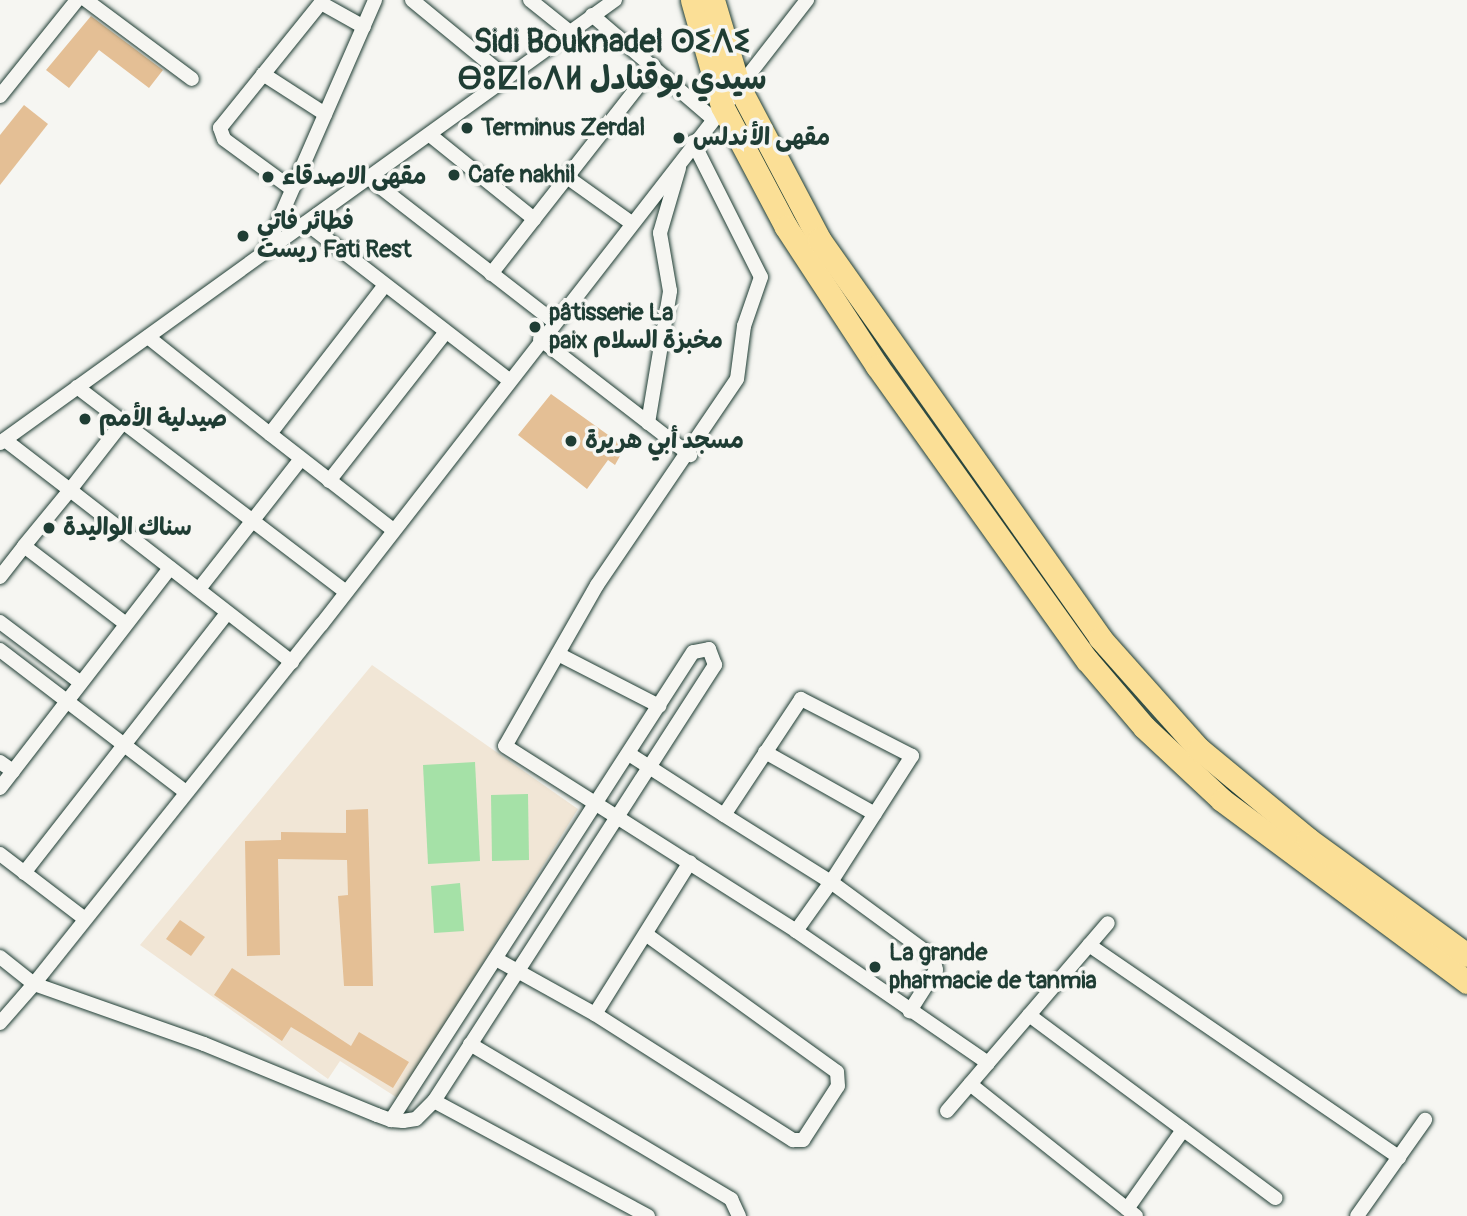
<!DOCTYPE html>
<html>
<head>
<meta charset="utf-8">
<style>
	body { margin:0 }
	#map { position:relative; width:1467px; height:1216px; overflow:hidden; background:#f6f6f2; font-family:Pangolin,"Playpen Sans Arabic","Noto Sans Tifinagh",sans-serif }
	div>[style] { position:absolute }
	.built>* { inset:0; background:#f1e6d6 }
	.green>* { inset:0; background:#a5e1a7 }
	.building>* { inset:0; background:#e4bf95 }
	.roads { filter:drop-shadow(0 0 2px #1f3d34) drop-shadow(0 0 2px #1f3d34) }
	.minor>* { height:14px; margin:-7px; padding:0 7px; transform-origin:7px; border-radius:7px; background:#f6f6f2 }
	.trunk>* { height:23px; margin:-11.5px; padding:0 11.5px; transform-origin:11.5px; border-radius:11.5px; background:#fbdf96 }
	.dots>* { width:19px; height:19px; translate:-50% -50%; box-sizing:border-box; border:4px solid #f6f6f2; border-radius:50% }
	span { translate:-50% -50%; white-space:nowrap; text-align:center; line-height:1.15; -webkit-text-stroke:7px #f6f6f2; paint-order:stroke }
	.poi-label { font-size:24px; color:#1f3d34; font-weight:700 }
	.left { translate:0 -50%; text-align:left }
	.district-label { font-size:32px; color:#1f3d34; font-weight:700 }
</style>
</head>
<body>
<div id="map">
	<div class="built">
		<div style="clip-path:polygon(372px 665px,578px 809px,399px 1099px,340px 1061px,328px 1079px,140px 945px)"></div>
	</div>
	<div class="green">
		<div style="clip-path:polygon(475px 762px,480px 861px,428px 864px,423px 765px)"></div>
		<div style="clip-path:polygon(528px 794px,529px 860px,492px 861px,491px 795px)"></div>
		<div style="clip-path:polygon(460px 883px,464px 931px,434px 933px,431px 886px)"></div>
	</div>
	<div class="building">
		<div style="clip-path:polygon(91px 16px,163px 70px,149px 88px,99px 50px,69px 88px,46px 70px)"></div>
		<div style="clip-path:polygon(24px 105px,48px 124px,0 185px,0 135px)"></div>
		<div style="clip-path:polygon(551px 394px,625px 447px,615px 465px,608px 460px,587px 489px,518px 435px)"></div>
		<div style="clip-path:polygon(368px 809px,373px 986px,344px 986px,338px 896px,348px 895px,347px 860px,278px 859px,280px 955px,247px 956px,245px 841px,281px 840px,281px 832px,346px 833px,346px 810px)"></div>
		<div style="clip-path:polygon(180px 920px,205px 937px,191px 956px,166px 939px)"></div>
		<div style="clip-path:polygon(232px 968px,351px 1046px,359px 1032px,409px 1062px,393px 1088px,291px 1027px,282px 1041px,214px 995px)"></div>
	</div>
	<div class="roads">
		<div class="minor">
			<div style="left:86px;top:0;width:132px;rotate:36.7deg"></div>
			<div style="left:412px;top:0;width:123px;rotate:39.4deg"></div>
			<div style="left:530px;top:0;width:51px;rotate:38.7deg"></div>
			<div style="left:592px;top:15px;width:158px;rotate:40.6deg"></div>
			<div style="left:263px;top:74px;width:74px;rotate:32.8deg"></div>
			<div style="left:0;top:96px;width:123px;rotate:-51.3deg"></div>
			<div style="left:430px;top:135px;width:134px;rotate:38.9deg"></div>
			<div style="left:693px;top:142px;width:151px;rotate:63.3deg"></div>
			<div style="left:761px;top:277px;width:52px;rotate:109.1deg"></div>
			<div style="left:744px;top:326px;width:53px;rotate:97.5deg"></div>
			<div style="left:737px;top:379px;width:249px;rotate:124.2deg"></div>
			<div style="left:597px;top:585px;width:185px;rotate:119.7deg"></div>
			<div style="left:505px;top:746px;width:345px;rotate:32.4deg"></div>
			<div style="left:796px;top:931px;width:233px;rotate:34.5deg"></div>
			<div style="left:988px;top:1063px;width:184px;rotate:-49.4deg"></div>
			<div style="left:567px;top:177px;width:77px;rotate:35.5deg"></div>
			<div style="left:370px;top:179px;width:232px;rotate:37.8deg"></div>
			<div style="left:292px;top:189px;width:84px;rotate:-143.7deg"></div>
			<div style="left:224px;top:139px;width:12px;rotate:-110deg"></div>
			<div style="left:220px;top:128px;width:161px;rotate:-51.1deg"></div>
			<div style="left:321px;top:3px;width:49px;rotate:29.2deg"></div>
			<div style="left:306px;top:223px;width:255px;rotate:37.7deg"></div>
			<div style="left:265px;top:252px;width:275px;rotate:-66.4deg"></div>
			<div style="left:491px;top:274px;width:264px;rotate:-51.9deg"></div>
			<div style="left:385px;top:285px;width:188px;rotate:127.7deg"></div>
			<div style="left:270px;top:434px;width:155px;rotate:37.9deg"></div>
			<div style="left:148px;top:337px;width:156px;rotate:38.5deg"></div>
			<div style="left:540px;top:339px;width:190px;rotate:37.7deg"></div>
			<div style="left:77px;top:387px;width:338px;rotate:37.3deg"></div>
			<div style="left:648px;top:423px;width:134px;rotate:-80.5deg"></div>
			<div style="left:670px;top:291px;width:59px;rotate:-99.8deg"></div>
			<div style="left:660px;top:233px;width:68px;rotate:-73.7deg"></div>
			<div style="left:5px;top:440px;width:82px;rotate:37.6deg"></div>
			<div style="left:70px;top:490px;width:86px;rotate:-52.1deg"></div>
			<div style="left:0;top:443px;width:758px;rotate:-35.77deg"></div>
			<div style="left:329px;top:481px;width:189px;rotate:-51.9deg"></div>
			<div style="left:0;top:577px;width:39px;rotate:-52deg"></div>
			<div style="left:199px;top:589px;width:165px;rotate:-51.9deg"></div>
			<div style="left:0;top:622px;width:101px;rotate:37deg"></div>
			<div style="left:126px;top:624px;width:128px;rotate:-142.6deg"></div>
			<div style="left:24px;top:546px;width:72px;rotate:-50.6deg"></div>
			<div style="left:70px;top:490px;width:281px;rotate:37.8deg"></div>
			<div style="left:0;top:650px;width:234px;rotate:37.4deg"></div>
			<div style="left:558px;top:654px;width:114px;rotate:27.2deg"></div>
			<div style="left:765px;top:752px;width:126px;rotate:29.4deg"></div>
			<div style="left:629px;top:754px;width:113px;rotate:32.7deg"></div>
			<div style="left:0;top:762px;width:16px;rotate:35deg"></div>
			<div style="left:0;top:788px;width:278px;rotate:-52.3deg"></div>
			<div style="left:0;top:854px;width:107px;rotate:37.4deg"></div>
			<div style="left:24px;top:873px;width:330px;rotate:-52deg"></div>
			<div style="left:796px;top:931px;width:60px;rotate:-54.5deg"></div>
			<div style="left:831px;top:882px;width:150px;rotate:-57.3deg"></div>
			<div style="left:912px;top:756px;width:125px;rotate:-152.8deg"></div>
			<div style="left:801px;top:699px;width:139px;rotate:123.6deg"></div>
			<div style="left:724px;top:815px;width:126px;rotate:32.1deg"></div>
			<div style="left:831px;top:882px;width:127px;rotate:36.3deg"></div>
			<div style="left:933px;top:957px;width:13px;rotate:77deg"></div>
			<div style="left:936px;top:970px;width:49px;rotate:122.4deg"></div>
			<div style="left:1089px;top:945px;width:376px;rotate:34.4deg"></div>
			<div style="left:0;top:957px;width:43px;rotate:38.5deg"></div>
			<div style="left:34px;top:984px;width:460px;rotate:-51.4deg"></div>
			<div style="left:321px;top:625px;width:792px;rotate:-52.13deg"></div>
			<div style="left:496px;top:959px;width:113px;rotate:29.1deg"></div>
			<div style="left:595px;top:1014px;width:235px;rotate:32.5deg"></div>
			<div style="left:793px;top:1140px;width:10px"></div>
			<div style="left:803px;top:1140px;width:64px;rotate:-57.1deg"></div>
			<div style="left:838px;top:1086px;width:14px;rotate:-94deg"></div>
			<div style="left:837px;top:1072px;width:236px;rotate:-144.2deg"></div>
			<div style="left:595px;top:1014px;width:179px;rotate:-58deg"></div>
			<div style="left:1029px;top:1015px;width:307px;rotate:36.6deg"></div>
			<div style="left:0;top:1023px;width:52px;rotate:-48.9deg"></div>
			<div style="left:34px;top:984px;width:180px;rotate:19.4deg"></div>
			<div style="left:204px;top:1044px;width:187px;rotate:22.3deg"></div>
			<div style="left:377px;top:1115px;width:15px;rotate:20deg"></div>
			<div style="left:391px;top:1120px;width:12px;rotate:5deg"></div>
			<div style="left:403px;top:1121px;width:13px;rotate:-9deg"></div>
			<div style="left:416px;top:1119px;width:25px;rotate:-45deg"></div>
			<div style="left:434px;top:1101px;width:519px;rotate:-57.2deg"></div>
			<div style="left:715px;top:665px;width:17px;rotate:-111deg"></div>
			<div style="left:709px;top:649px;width:16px;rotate:169deg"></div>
			<div style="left:693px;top:652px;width:557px;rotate:122.83deg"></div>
			<div style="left:470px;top:1044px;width:304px;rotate:30.7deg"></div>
			<div style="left:731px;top:1199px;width:19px;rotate:65deg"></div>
			<div style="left:970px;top:1084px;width:212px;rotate:38.5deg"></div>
			<div style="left:434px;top:1101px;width:243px;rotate:28.3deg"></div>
			<div style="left:947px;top:1111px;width:63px;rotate:-49.5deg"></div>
			<div style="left:1127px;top:1209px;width:97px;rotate:-54.7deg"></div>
			<div style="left:1357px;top:1216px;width:118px;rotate:-54.7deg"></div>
		</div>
		<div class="trunk">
			<div style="left:692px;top:0;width:110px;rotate:74.2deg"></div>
			<div style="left:722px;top:106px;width:137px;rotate:62.1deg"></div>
			<div style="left:786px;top:227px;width:166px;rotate:56.8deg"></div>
			<div style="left:877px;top:366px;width:361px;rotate:54.5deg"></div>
			<div style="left:1087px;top:660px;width:88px;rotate:49.6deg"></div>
			<div style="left:1144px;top:727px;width:107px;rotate:43.1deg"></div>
			<div style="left:1222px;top:800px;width:305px;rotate:36.6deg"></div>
			<div style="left:713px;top:0;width:91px;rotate:73.4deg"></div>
			<div style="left:739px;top:87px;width:172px;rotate:62.2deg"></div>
			<div style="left:819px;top:239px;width:488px;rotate:54.8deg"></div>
			<div style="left:1100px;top:638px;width:149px;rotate:48.3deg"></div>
			<div style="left:1199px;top:749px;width:141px;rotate:39.5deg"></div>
			<div style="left:1308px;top:839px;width:197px;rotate:36.1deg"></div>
		</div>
	</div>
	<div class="dots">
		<div style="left:467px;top:128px;background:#1f3d34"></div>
		<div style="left:679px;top:138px;background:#1f3d34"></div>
		<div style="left:454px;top:175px;background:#1f3d34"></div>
		<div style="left:268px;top:177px;background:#1f3d34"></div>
		<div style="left:243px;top:236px;background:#1f3d34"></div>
		<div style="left:535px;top:327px;background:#1f3d34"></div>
		<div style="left:85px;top:419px;background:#1f3d34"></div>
		<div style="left:571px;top:441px;background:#1f3d34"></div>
		<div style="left:49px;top:528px;background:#1f3d34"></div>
		<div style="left:875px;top:967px;background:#1f3d34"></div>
	</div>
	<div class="poi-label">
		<span class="left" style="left:481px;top:128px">Terminus Zerdal</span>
		<span class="left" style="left:693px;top:138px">مقهى الأندلس</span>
		<span class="left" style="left:468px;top:175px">Cafe nakhil</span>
		<span class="left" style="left:282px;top:177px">مقهى الاصدقاء</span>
		<span class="left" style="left:257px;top:236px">فطائر فاتي<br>ريست Fati Rest</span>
		<span class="left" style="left:549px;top:327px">pâtisserie La<br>paix مخبزة السلام</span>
		<span class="left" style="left:99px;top:419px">صيدلية الأمم</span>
		<span class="left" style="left:585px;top:441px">مسجد أبي هريرة</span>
		<span class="left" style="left:63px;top:528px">سناك الواليدة</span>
		<span class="left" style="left:889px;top:967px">La grande<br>pharmacie de tanmia</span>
	</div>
	<div class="district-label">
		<span style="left:612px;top:61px">Sidi Bouknadel ⵙⵉⴷⵉ<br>ⴱⵓⵇⵏⴰⴷⵍ سيدي بوقنادل</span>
	</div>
</div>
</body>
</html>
